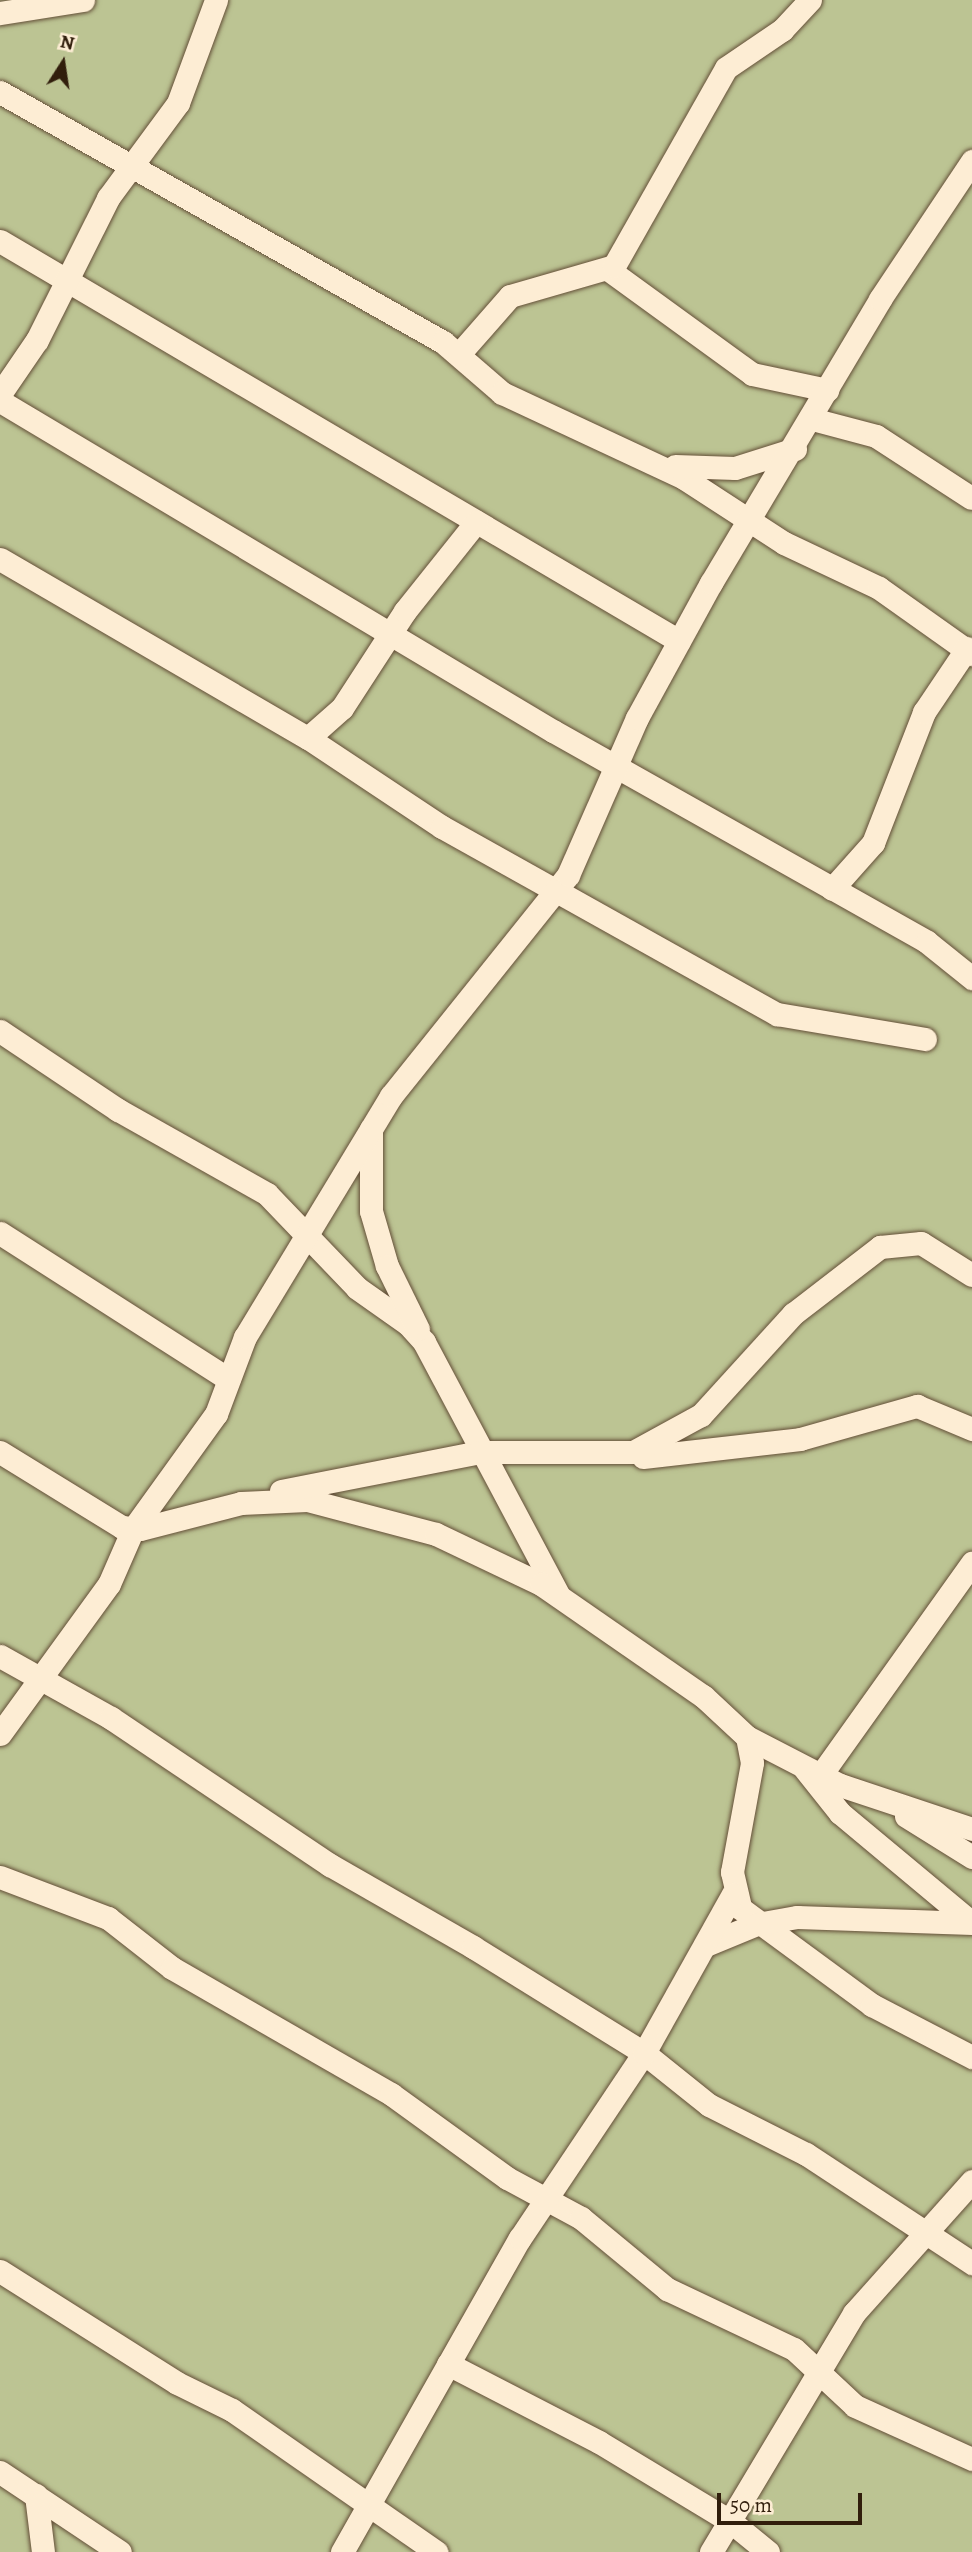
<!DOCTYPE html>
<html>
<head>
<meta charset="utf-8">
<style>
	body { margin:0 }
	#map { position:relative; width:972px; height:2552px; overflow:hidden; background:#fce3bd; font-family:Alegreya,serif }
	div>[style] { position:absolute }
	.green>* { inset:0; background:#bcc493 }
	.roads { filter:drop-shadow(0 0 2px #644f38) drop-shadow(0 0 2px #644f38) }
	.minor>* { height:23px; margin:-11.5px; padding:0 11.5px; transform-origin:11.5px; border-radius:11.5px; background:#fdedd4 }
	span { translate:-50% -50%; white-space:nowrap; text-align:center; line-height:1.15; -webkit-text-stroke:5px #fdedd4; paint-order:stroke }
	.north { position:absolute; left:28px; top:28px; width:70px; height:70px; -webkit-text-stroke:5px #fdedd4; paint-order:stroke; rotate:12deg; font-size:19px; font-weight:700; line-height:28px; text-align:center; color:#311e0c }
	.north::after { content:''; display:block; margin:auto; width:24px; height:32px; background:#311e0c; clip-path:polygon(50% 0,100% 100%,50% 72%,0 100%) }
	.scale { position:absolute; left:717px; top:2493px; width:145px; height:32px; box-sizing:border-box; border:4px solid #311e0c; border-top:0; padding-left:9px; font-size:21px; line-height:24px; white-space:nowrap; color:#311e0c; -webkit-text-stroke:5px #fdedd4; paint-order:stroke }
</style>
</head>
<body>
<div id="map">
	<div class="green">
		<div style="clip-path:polygon(0 0,972px 0,972px 2552px,0 2552px)"></div>
	</div>
	<div class="roads">
		<div class="minor">
			<div style="left:0;top:13px;width:84px;rotate:-8.9deg"></div>
			<div style="left:0;top:92px;width:509px;rotate:29.44deg"></div>
			<div style="left:443px;top:342px;width:78px;rotate:40.8deg"></div>
			<div style="left:502px;top:393px;width:201px;rotate:25deg"></div>
			<div style="left:684px;top:478px;width:119px;rotate:33deg"></div>
			<div style="left:784px;top:543px;width:105px;rotate:25.3deg"></div>
			<div style="left:879px;top:588px;width:114px;rotate:35.4deg"></div>
			<div style="left:0;top:241px;width:788px;rotate:30.5deg"></div>
			<div style="left:609px;top:270px;width:177px;rotate:36deg"></div>
			<div style="left:752px;top:374px;width:77px;rotate:12deg"></div>
			<div style="left:459px;top:354px;width:77px;rotate:-48.7deg"></div>
			<div style="left:510px;top:296px;width:108px;rotate:-16.1deg"></div>
			<div style="left:614px;top:266px;width:227px;rotate:-60.5deg"></div>
			<div style="left:726px;top:68px;width:68px;rotate:-34.2deg"></div>
			<div style="left:782px;top:30px;width:41px;rotate:-47deg"></div>
			<div style="left:0;top:394px;width:65px;rotate:-55.6deg"></div>
			<div style="left:37px;top:340px;width:159px;rotate:-63.4deg"></div>
			<div style="left:108px;top:198px;width:118px;rotate:-53.6deg"></div>
			<div style="left:178px;top:103px;width:110px;rotate:-69.7deg"></div>
			<div style="left:0;top:401px;width:644px;rotate:30.83deg"></div>
			<div style="left:553px;top:731px;width:429px;rotate:29.4deg"></div>
			<div style="left:927px;top:942px;width:58px;rotate:38.7deg"></div>
			<div style="left:812px;top:419px;width:66px;rotate:14.9deg"></div>
			<div style="left:876px;top:436px;width:113px;rotate:33.1deg"></div>
			<div style="left:675px;top:466px;width:60px;rotate:1.9deg"></div>
			<div style="left:735px;top:468px;width:63px;rotate:-17.6deg"></div>
			<div style="left:0;top:559px;width:356px;rotate:30.2deg"></div>
			<div style="left:308px;top:738px;width:161px;rotate:33.6deg"></div>
			<div style="left:442px;top:827px;width:384px;rotate:29.2deg"></div>
			<div style="left:777px;top:1014px;width:150px;rotate:9.6deg"></div>
			<div style="left:308px;top:738px;width:45px;rotate:-41.4deg"></div>
			<div style="left:342px;top:708px;width:116px;rotate:-57deg"></div>
			<div style="left:405px;top:611px;width:114px;rotate:-51.4deg"></div>
			<div style="left:832px;top:889px;width:62px;rotate:-48.3deg"></div>
			<div style="left:873px;top:843px;width:141px;rotate:-68.7deg"></div>
			<div style="left:924px;top:712px;width:77px;rotate:-56.1deg"></div>
			<div style="left:0;top:1031px;width:142px;rotate:33.8deg"></div>
			<div style="left:118px;top:1110px;width:171px;rotate:29.4deg"></div>
			<div style="left:267px;top:1194px;width:130px;rotate:46.2deg"></div>
			<div style="left:357px;top:1288px;width:62px;rotate:35.2deg"></div>
			<div style="left:408px;top:1324px;width:24px;rotate:48deg"></div>
			<div style="left:424px;top:1342px;width:285px;rotate:62deg"></div>
			<div style="left:371px;top:1129px;width:82px;rotate:90deg"></div>
			<div style="left:371px;top:1211px;width:57px;rotate:73.8deg"></div>
			<div style="left:387px;top:1266px;width:70px;rotate:63.8deg"></div>
			<div style="left:0;top:1233px;width:271px;rotate:32.6deg"></div>
			<div style="left:0;top:1452px;width:143px;rotate:31.6deg"></div>
			<div style="left:122px;top:1527px;width:18px;rotate:6deg"></div>
			<div style="left:140px;top:1529px;width:104px;rotate:-14.4deg"></div>
			<div style="left:241px;top:1503px;width:66px;rotate:-2.6deg"></div>
			<div style="left:307px;top:1500px;width:133px;rotate:14.8deg"></div>
			<div style="left:436px;top:1534px;width:116px;rotate:25.5deg"></div>
			<div style="left:541px;top:1584px;width:197px;rotate:34.7deg"></div>
			<div style="left:703px;top:1696px;width:60px;rotate:43deg"></div>
			<div style="left:747px;top:1737px;width:26px;rotate:79deg"></div>
			<div style="left:752px;top:1763px;width:111px;rotate:100.4deg"></div>
			<div style="left:732px;top:1872px;width:37px;rotate:77deg"></div>
			<div style="left:740px;top:1908px;width:164px;rotate:36.3deg"></div>
			<div style="left:872px;top:2005px;width:113px;rotate:27.5deg"></div>
			<div style="left:643px;top:1457px;width:158px;rotate:-6.5deg"></div>
			<div style="left:800px;top:1439px;width:122px;rotate:-15.8deg"></div>
			<div style="left:917px;top:1406px;width:60px;rotate:22.7deg"></div>
			<div style="left:281px;top:1491px;width:202px;rotate:-11.1deg"></div>
			<div style="left:479px;top:1452px;width:154px"></div>
			<div style="left:633px;top:1452px;width:77px;rotate:-28.6deg"></div>
			<div style="left:701px;top:1415px;width:137px;rotate:-47.7deg"></div>
			<div style="left:793px;top:1314px;width:110px;rotate:-37.6deg"></div>
			<div style="left:880px;top:1247px;width:41px;rotate:-5.6deg"></div>
			<div style="left:921px;top:1243px;width:60px;rotate:32.1deg"></div>
			<div style="left:0;top:1656px;width:127px;rotate:29.2deg"></div>
			<div style="left:111px;top:1718px;width:264px;rotate:33.9deg"></div>
			<div style="left:330px;top:1865px;width:165px;rotate:29.8deg"></div>
			<div style="left:473px;top:1947px;width:201px;rotate:31.8deg"></div>
			<div style="left:644px;top:2053px;width:83px;rotate:38.7deg"></div>
			<div style="left:709px;top:2105px;width:109px;rotate:26.8deg"></div>
			<div style="left:806px;top:2154px;width:199px;rotate:33.3deg"></div>
			<div style="left:0;top:1734px;width:185px;rotate:-54deg"></div>
			<div style="left:109px;top:1584px;width:60px;rotate:-66.4deg"></div>
			<div style="left:133px;top:1529px;width:142px;rotate:-54.2deg"></div>
			<div style="left:216px;top:1414px;width:82px;rotate:-69.4deg"></div>
			<div style="left:245px;top:1337px;width:282px;rotate:-58.8deg"></div>
			<div style="left:391px;top:1096px;width:283px;rotate:-51.3deg"></div>
			<div style="left:568px;top:875px;width:171px;rotate:-66.3deg"></div>
			<div style="left:637px;top:718px;width:154px;rotate:-61.3deg"></div>
			<div style="left:711px;top:583px;width:330px;rotate:-59.2deg"></div>
			<div style="left:880px;top:299px;width:166px;rotate:-56.3deg"></div>
			<div style="left:747px;top:1737px;width:105px;rotate:27.3deg"></div>
			<div style="left:840px;top:1785px;width:139px;rotate:18.4deg"></div>
			<div style="left:805px;top:1769px;width:56px;rotate:51.5deg"></div>
			<div style="left:840px;top:1813px;width:170px;rotate:39.8deg"></div>
			<div style="left:820px;top:1776px;width:262px;rotate:-54.5deg"></div>
			<div style="left:906px;top:1816px;width:78px;rotate:31.8deg"></div>
			<div style="left:0;top:1877px;width:116px;rotate:20.8deg"></div>
			<div style="left:108px;top:1918px;width:81px;rotate:38deg"></div>
			<div style="left:172px;top:1968px;width:253px;rotate:29.9deg"></div>
			<div style="left:391px;top:2094px;width:143px;rotate:35.9deg"></div>
			<div style="left:507px;top:2178px;width:84px;rotate:28.4deg"></div>
			<div style="left:581px;top:2218px;width:112px;rotate:39.5deg"></div>
			<div style="left:667px;top:2289px;width:140px;rotate:25.3deg"></div>
			<div style="left:794px;top:2349px;width:83px;rotate:43.1deg"></div>
			<div style="left:855px;top:2406px;width:128px;rotate:24.4deg"></div>
			<div style="left:708px;top:1944px;width:53px;rotate:-22.2deg"></div>
			<div style="left:757px;top:1924px;width:41px;rotate:-9.9deg"></div>
			<div style="left:797px;top:1917px;width:175px;rotate:2deg"></div>
			<div style="left:0;top:2271px;width:209px;rotate:32.3deg"></div>
			<div style="left:177px;top:2383px;width:61px;rotate:26.1deg"></div>
			<div style="left:232px;top:2410px;width:249px;rotate:34.8deg"></div>
			<div style="left:448px;top:2364px;width:170px;rotate:27.3deg"></div>
			<div style="left:599px;top:2442px;width:153px;rotate:31.1deg"></div>
			<div style="left:730px;top:2521px;width:49px;rotate:39.2deg"></div>
			<div style="left:0;top:2472px;width:144px;rotate:33.7deg"></div>
			<div style="left:36px;top:2495px;width:57px;rotate:83deg"></div>
			<div style="left:342px;top:2552px;width:361px;rotate:-60.5deg"></div>
			<div style="left:520px;top:2238px;width:223px;rotate:-56.2deg"></div>
			<div style="left:644px;top:2053px;width:182px;rotate:-60.8deg"></div>
			<div style="left:711px;top:2552px;width:279px;rotate:-59.1deg"></div>
			<div style="left:854px;top:2313px;width:177px;rotate:-48.2deg"></div>
		</div>
	</div>
	<div class="north">N</div>
	<div class="scale">50 m</div>
</div>
</body>
</html>
